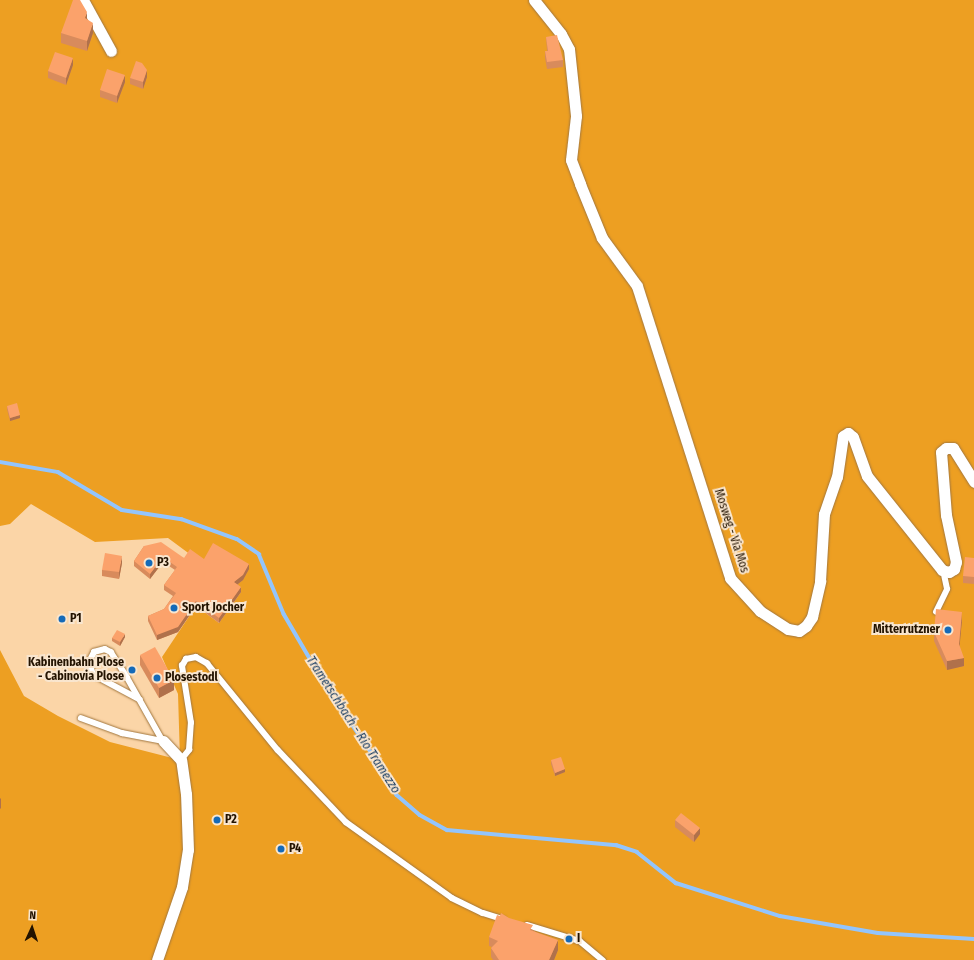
<!DOCTYPE html>
<html>
<head>
<meta charset="utf-8">
<style>
	body { margin:0 }
	#map { position:relative; width:974px; height:960px; overflow:hidden; background:#fbd5a7; font-family:"Fira Sans Condensed",sans-serif }
	div>[style] { position:absolute }
	.green>* { inset:0; background:#ed9f22 }
	.stream>* { height:3.5px; margin:-1.75px; padding:0 1.75px; transform-origin:1.75px; border-radius:1.75px; background:#93c5fd }
	.roads { filter:drop-shadow(0 0 1px #a2773f) drop-shadow(0 0 1px #a2773f) }
	.lane>* { height:5.5px; margin:-2.75px; padding:0 2.75px; transform-origin:2.75px; border-radius:2.75px; background:#fff }
	.street>* { height:11px; margin:-5.5px; padding:0 5.5px; transform-origin:5.5px; border-radius:5.5px; background:#fff }
	.wall>* { inset:0; background:#d88b5c }
	.shaded-wall>* { inset:0; background:#b0714b }
	.building>* { inset:0; background:#fba26b }
	.dots>* { width:11px; height:11px; translate:-50% -50%; box-sizing:border-box; border:2px solid #f9e6cf; border-radius:50% }
	span { translate:-50% -50%; white-space:nowrap; text-align:center; line-height:1.15; -webkit-text-stroke:4px #f9e6cf; paint-order:stroke }
	.street-label { font-size:12px; color:#231300 }
	.poi-label { font-size:12px; color:#231300; font-weight:700 }
	.left { translate:0 -50%; text-align:left }
	.right { translate:-100% -50%; text-align:right }
	.water-label { font-size:13px; color:#1b3e63; font-style:italic }
	.north { position:absolute; left:12px; top:908px; width:40px; height:40px; -webkit-text-stroke:3px #f9e6cf; paint-order:stroke; rotate:3deg; font-size:11px; font-weight:700; line-height:16px; text-align:center; color:#231300 }
	.north::after { content:''; display:block; margin:auto; width:14px; height:18px; background:#231300; clip-path:polygon(50% 0,100% 100%,50% 72%,0 100%) }
</style>
</head>
<body>
<div id="map">
	<div class="green">
		<div style="clip-path:polygon(0 0,974px 0,974px 960px,0 960px,0 650px,24px 696px,58px 716px,110px 742px,180px 760px,178px 694px,162px 657px,196px 606px,219px 623px,241px 592px,168px 538px,95px 542px,31px 504px,10px 524px,0 526px)"></div>
	</div>
	<div class="stream">
		<div style="left:0;top:462px;width:59px;rotate:9.8deg"></div>
		<div style="left:58px;top:472px;width:74px;rotate:30.7deg"></div>
		<div style="left:122px;top:510px;width:60px;rotate:8.7deg"></div>
		<div style="left:181px;top:519px;width:59px;rotate:19.7deg"></div>
		<div style="left:237px;top:539px;width:27px;rotate:34deg"></div>
		<div style="left:259px;top:554px;width:65px;rotate:67.4deg"></div>
		<div style="left:284px;top:614px;width:83px;rotate:59.7deg"></div>
		<div style="left:326px;top:686px;width:103px;rotate:55.7deg"></div>
		<div style="left:384px;top:771px;width:27px;rotate:62deg"></div>
		<div style="left:397px;top:795px;width:30px;rotate:41deg"></div>
		<div style="left:420px;top:815px;width:31px;rotate:29deg"></div>
		<div style="left:447px;top:830px;width:170px;rotate:5.1deg"></div>
		<div style="left:616px;top:845px;width:22px;rotate:18deg"></div>
		<div style="left:637px;top:852px;width:50px;rotate:38.5deg"></div>
		<div style="left:676px;top:883px;width:109px;rotate:17.6deg"></div>
		<div style="left:780px;top:916px;width:99px;rotate:9.8deg"></div>
		<div style="left:878px;top:933px;width:96px;rotate:3.6deg"></div>
	</div>
	<div class="roads">
		<div class="lane">
			<div style="left:936px;top:612px;width:25px;rotate:-64deg"></div>
			<div style="left:947px;top:589px;width:19px;rotate:-102deg"></div>
			<div style="left:140px;top:700px;width:53px;rotate:-152deg"></div>
			<div style="left:93px;top:675px;width:14px;rotate:-107deg"></div>
			<div style="left:89px;top:662px;width:11px;rotate:-63deg"></div>
			<div style="left:94px;top:652px;width:11px;rotate:-15deg"></div>
			<div style="left:105px;top:649px;width:7px;rotate:27deg"></div>
			<div style="left:111px;top:652px;width:30px;rotate:57deg"></div>
			<div style="left:127px;top:677px;width:73px;rotate:60.6deg"></div>
			<div style="left:81px;top:718px;width:44px;rotate:20.1deg"></div>
			<div style="left:122px;top:733px;width:42px;rotate:11deg"></div>
			<div style="left:181px;top:760px;width:13px;rotate:-51deg"></div>
			<div style="left:189px;top:750px;width:27px;rotate:-86deg"></div>
			<div style="left:191px;top:723px;width:58px;rotate:-99deg"></div>
			<div style="left:182px;top:666px;width:8px;rotate:-60deg"></div>
			<div style="left:186px;top:659px;width:10px;rotate:-11deg"></div>
			<div style="left:196px;top:657px;width:13px;rotate:29deg"></div>
			<div style="left:207px;top:663px;width:112px;rotate:50.8deg"></div>
			<div style="left:278px;top:750px;width:99px;rotate:46.6deg"></div>
			<div style="left:346px;top:822px;width:130px;rotate:35.6deg"></div>
			<div style="left:452px;top:898px;width:34px;rotate:26deg"></div>
			<div style="left:483px;top:913px;width:21px;rotate:17deg"></div>
			<div style="left:527px;top:925px;width:55px;rotate:16.8deg"></div>
			<div style="left:580px;top:941px;width:30px;rotate:40deg"></div>
		</div>
		<div class="street">
			<div style="left:83px;top:0;width:58px;rotate:61.2deg"></div>
			<div style="left:534px;top:0;width:43px;rotate:51.5deg"></div>
			<div style="left:561px;top:34px;width:17px;rotate:62deg"></div>
			<div style="left:569px;top:49px;width:67px;rotate:84deg"></div>
			<div style="left:576px;top:116px;width:44px;rotate:96.5deg"></div>
			<div style="left:571px;top:160px;width:26px;rotate:69deg"></div>
			<div style="left:580px;top:184px;width:58px;rotate:67.8deg"></div>
			<div style="left:602px;top:238px;width:59px;rotate:53.9deg"></div>
			<div style="left:637px;top:286px;width:306px;rotate:72.3deg"></div>
			<div style="left:730px;top:578px;width:45px;rotate:47.7deg"></div>
			<div style="left:760px;top:611px;width:33px;rotate:33deg"></div>
			<div style="left:788px;top:629px;width:11px;rotate:10deg"></div>
			<div style="left:799px;top:631px;width:9px;rotate:-36deg"></div>
			<div style="left:806px;top:626px;width:11px;rotate:-56deg"></div>
			<div style="left:812px;top:617px;width:37px;rotate:-77deg"></div>
			<div style="left:820px;top:581px;width:67px;rotate:-86.6deg"></div>
			<div style="left:824px;top:514px;width:39px;rotate:-71deg"></div>
			<div style="left:837px;top:477px;width:41px;rotate:-81.7deg"></div>
			<div style="left:843px;top:436px;width:6px;rotate:-31deg"></div>
			<div style="left:848px;top:433px;width:6px;rotate:39deg"></div>
			<div style="left:853px;top:437px;width:41px;rotate:70.3deg"></div>
			<div style="left:867px;top:476px;width:120px;rotate:51.4deg"></div>
			<div style="left:942px;top:570px;width:7px;rotate:16deg"></div>
			<div style="left:949px;top:572px;width:6px;rotate:-31deg"></div>
			<div style="left:954px;top:569px;width:7px;rotate:-74deg"></div>
			<div style="left:956px;top:562px;width:48px;rotate:-102deg"></div>
			<div style="left:946px;top:515px;width:63px;rotate:-94.5deg"></div>
			<div style="left:941px;top:452px;width:6px;rotate:-39deg"></div>
			<div style="left:946px;top:448px;width:7px"></div>
			<div style="left:953px;top:448px;width:40px;rotate:58deg"></div>
			<div style="left:157px;top:960px;width:77px;rotate:-71.1deg"></div>
			<div style="left:182px;top:887px;width:37px;rotate:-81deg"></div>
			<div style="left:188px;top:850px;width:56px;rotate:-92deg"></div>
			<div style="left:186px;top:794px;width:34px;rotate:-98deg"></div>
			<div style="left:181px;top:760px;width:26px;rotate:-133deg"></div>
		</div>
	</div>
	<div class="wall">
		<div style="clip-path:polygon(87px 19px,93px 33px,87px 51px,61px 43px,61px 33px)"></div>
		<div style="clip-path:polygon(546px 37px,563px 60px,563px 67px,547px 69px,545px 58px,545px 51px,547px 51px)"></div>
		<div style="clip-path:polygon(73px 65px,66px 85px,48px 78px,48px 71px)"></div>
		<div style="clip-path:polygon(147px 77px,143px 89px,130px 84px,130px 78px)"></div>
		<div style="clip-path:polygon(125px 82px,117px 103px,100px 97px,100px 90px)"></div>
		<div style="clip-path:polygon(7px 406px,20px 418px,10px 421px,7px 409px)"></div>
		<div style="clip-path:polygon(144px 546px,184px 558px,204px 559px,249px 569px,243px 580px,238px 584px,241px 592px,219px 623px,196px 606px,178px 632px,157px 640px,148px 621px,148px 616px,164px 609px,173px 596px,164px 590px,164px 585px,175px 570px,163px 562px,150px 579px,134px 566px,134px 561px)"></div>
		<div style="clip-path:polygon(974px 558px,974px 584px,963px 583px,963px 576px)"></div>
		<div style="clip-path:polygon(122px 563px,119px 579px,102px 576px,102px 570px)"></div>
		<div style="clip-path:polygon(962px 620px,959px 646px,964px 666px,947px 670px,934px 641px,934px 632px)"></div>
		<div style="clip-path:polygon(125px 637px,120px 646px,112px 641px,112px 638px)"></div>
		<div style="clip-path:polygon(140px 655px,174px 690px,159px 698px,140px 665px)"></div>
		<div style="clip-path:polygon(551px 760px,565px 772px,555px 776px,551px 764px)"></div>
		<div style="clip-path:polygon(675px 820px,700px 834px,694px 842px,675px 827px)"></div>
		<div style="clip-path:polygon(509px 918px,533px 930px,558px 950px,554px 960px,493px 960px,491px 957px,491px 948px,492px 947px,489px 946px,489px 937px)"></div>
	</div>
	<div class="shaded-wall">
		<div style="clip-path:polygon(87px 12px,87px 22px,85px 18px)"></div>
		<div style="clip-path:polygon(93px 23px,93px 33px,87px 51px,87px 41px)"></div>
		<div style="clip-path:polygon(73px 58px,73px 65px,66px 85px,66px 78px)"></div>
		<div style="clip-path:polygon(147px 70px,147px 77px,143px 89px,143px 82px)"></div>
		<div style="clip-path:polygon(125px 75px,125px 82px,117px 103px,117px 96px)"></div>
		<div style="clip-path:polygon(20px 415px,20px 418px,10px 421px,10px 418px)"></div>
		<div style="clip-path:polygon(122px 556px,122px 563px,119px 579px,119px 572px)"></div>
		<div style="clip-path:polygon(163px 557px,163px 562px,150px 579px,150px 574px)"></div>
		<div style="clip-path:polygon(249px 564px,249px 569px,243px 580px,234px 587px,234px 582px)"></div>
		<div style="clip-path:polygon(241px 587px,241px 592px,219px 623px,219px 618px)"></div>
		<div style="clip-path:polygon(196px 601px,196px 606px,178px 632px,157px 640px,157px 635px)"></div>
		<div style="clip-path:polygon(962px 612px,962px 620px,959px 653px,959px 644px)"></div>
		<div style="clip-path:polygon(125px 634px,125px 637px,120px 646px,120px 642px)"></div>
		<div style="clip-path:polygon(964px 658px,964px 666px,947px 670px,947px 661px)"></div>
		<div style="clip-path:polygon(174px 680px,174px 690px,159px 698px,159px 688px)"></div>
		<div style="clip-path:polygon(565px 769px,565px 772px,555px 776px,555px 773px)"></div>
		<div style="clip-path:polygon(1px 798px,1px 808px,0 809px,0 799px)"></div>
		<div style="clip-path:polygon(700px 828px,700px 834px,694px 842px,694px 835px)"></div>
		<div style="clip-path:polygon(558px 940px,558px 950px,554px 960px,549px 960px)"></div>
	</div>
	<div class="building">
		<div style="clip-path:polygon(73px 0,80px 0,87px 12px,85px 18px,93px 23px,87px 41px,61px 33px)"></div>
		<div style="clip-path:polygon(557px 35px,563px 60px,547px 62px,545px 51px,548px 51px,546px 37px)"></div>
		<div style="clip-path:polygon(55px 52px,73px 58px,66px 78px,48px 71px)"></div>
		<div style="clip-path:polygon(136px 61px,142px 63px,147px 70px,143px 82px,130px 78px)"></div>
		<div style="clip-path:polygon(107px 69px,125px 75px,117px 96px,100px 90px)"></div>
		<div style="clip-path:polygon(17px 403px,20px 415px,10px 418px,7px 406px)"></div>
		<div style="clip-path:polygon(161px 542px,184px 558px,190px 549px,204px 559px,213px 543px,249px 564px,243px 575px,234px 582px,241px 587px,219px 618px,196px 601px,178px 627px,157px 635px,148px 616px,164px 609px,176px 593px,164px 585px,177px 567px,163px 557px,150px 574px,134px 561px,144px 546px)"></div>
		<div style="clip-path:polygon(105px 553px,122px 556px,119px 572px,102px 570px)"></div>
		<div style="clip-path:polygon(965px 557px,974px 558px,974px 577px,963px 576px)"></div>
		<div style="clip-path:polygon(936px 609px,962px 612px,959px 644px,964px 658px,947px 661px,934px 632px)"></div>
		<div style="clip-path:polygon(117px 630px,125px 634px,120px 642px,112px 638px)"></div>
		<div style="clip-path:polygon(155px 647px,174px 680px,159px 688px,140px 655px)"></div>
		<div style="clip-path:polygon(561px 757px,565px 769px,555px 773px,551px 760px)"></div>
		<div style="clip-path:polygon(681px 813px,700px 828px,694px 835px,675px 820px)"></div>
		<div style="clip-path:polygon(501px 913px,509px 918px,533px 925px,530px 930px,558px 940px,549px 960px,499px 960px,491px 948px,498px 941px,489px 937px,497px 915px,500px 916px)"></div>
	</div>
	<div class="dots">
		<div style="left:149px;top:563px;background:#156ab8"></div>
		<div style="left:174px;top:608px;background:#156ab8"></div>
		<div style="left:62px;top:619px;background:#156ab8"></div>
		<div style="left:948px;top:630px;background:#156ab8"></div>
		<div style="left:132px;top:670px;background:#156ab8"></div>
		<div style="left:157px;top:678px;background:#156ab8"></div>
		<div style="left:217px;top:820px;background:#156ab8"></div>
		<div style="left:281px;top:849px;background:#156ab8"></div>
		<div style="left:569px;top:939px;background:#156ab8"></div>
	</div>
	<div class="street-label">
		<span style="left:731px;top:531px;rotate:72deg">Mosweg - Via Mos</span>
	</div>
	<div class="poi-label">
		<span class="left" style="left:157px;top:563px">P3</span>
		<span class="left" style="left:182px;top:608px">Sport Jocher</span>
		<span class="left" style="left:70px;top:619px">P1</span>
		<span class="right" style="left:940px;top:630px">Mitterrutzner</span>
		<span class="right" style="left:124px;top:670px">Kabinenbahn Plose<br>- Cabinovia Plose</span>
		<span class="left" style="left:165px;top:678px">Plosestodl</span>
		<span class="left" style="left:225px;top:820px">P2</span>
		<span class="left" style="left:289px;top:849px">P4</span>
		<span class="left" style="left:577px;top:939px">I</span>
	</div>
	<div class="water-label">
		<span style="left:353px;top:725px;rotate:57deg">Trametschbach - Rio Tramezzo</span>
	</div>
	<div class="north">N</div>
</div>
</body>
</html>
